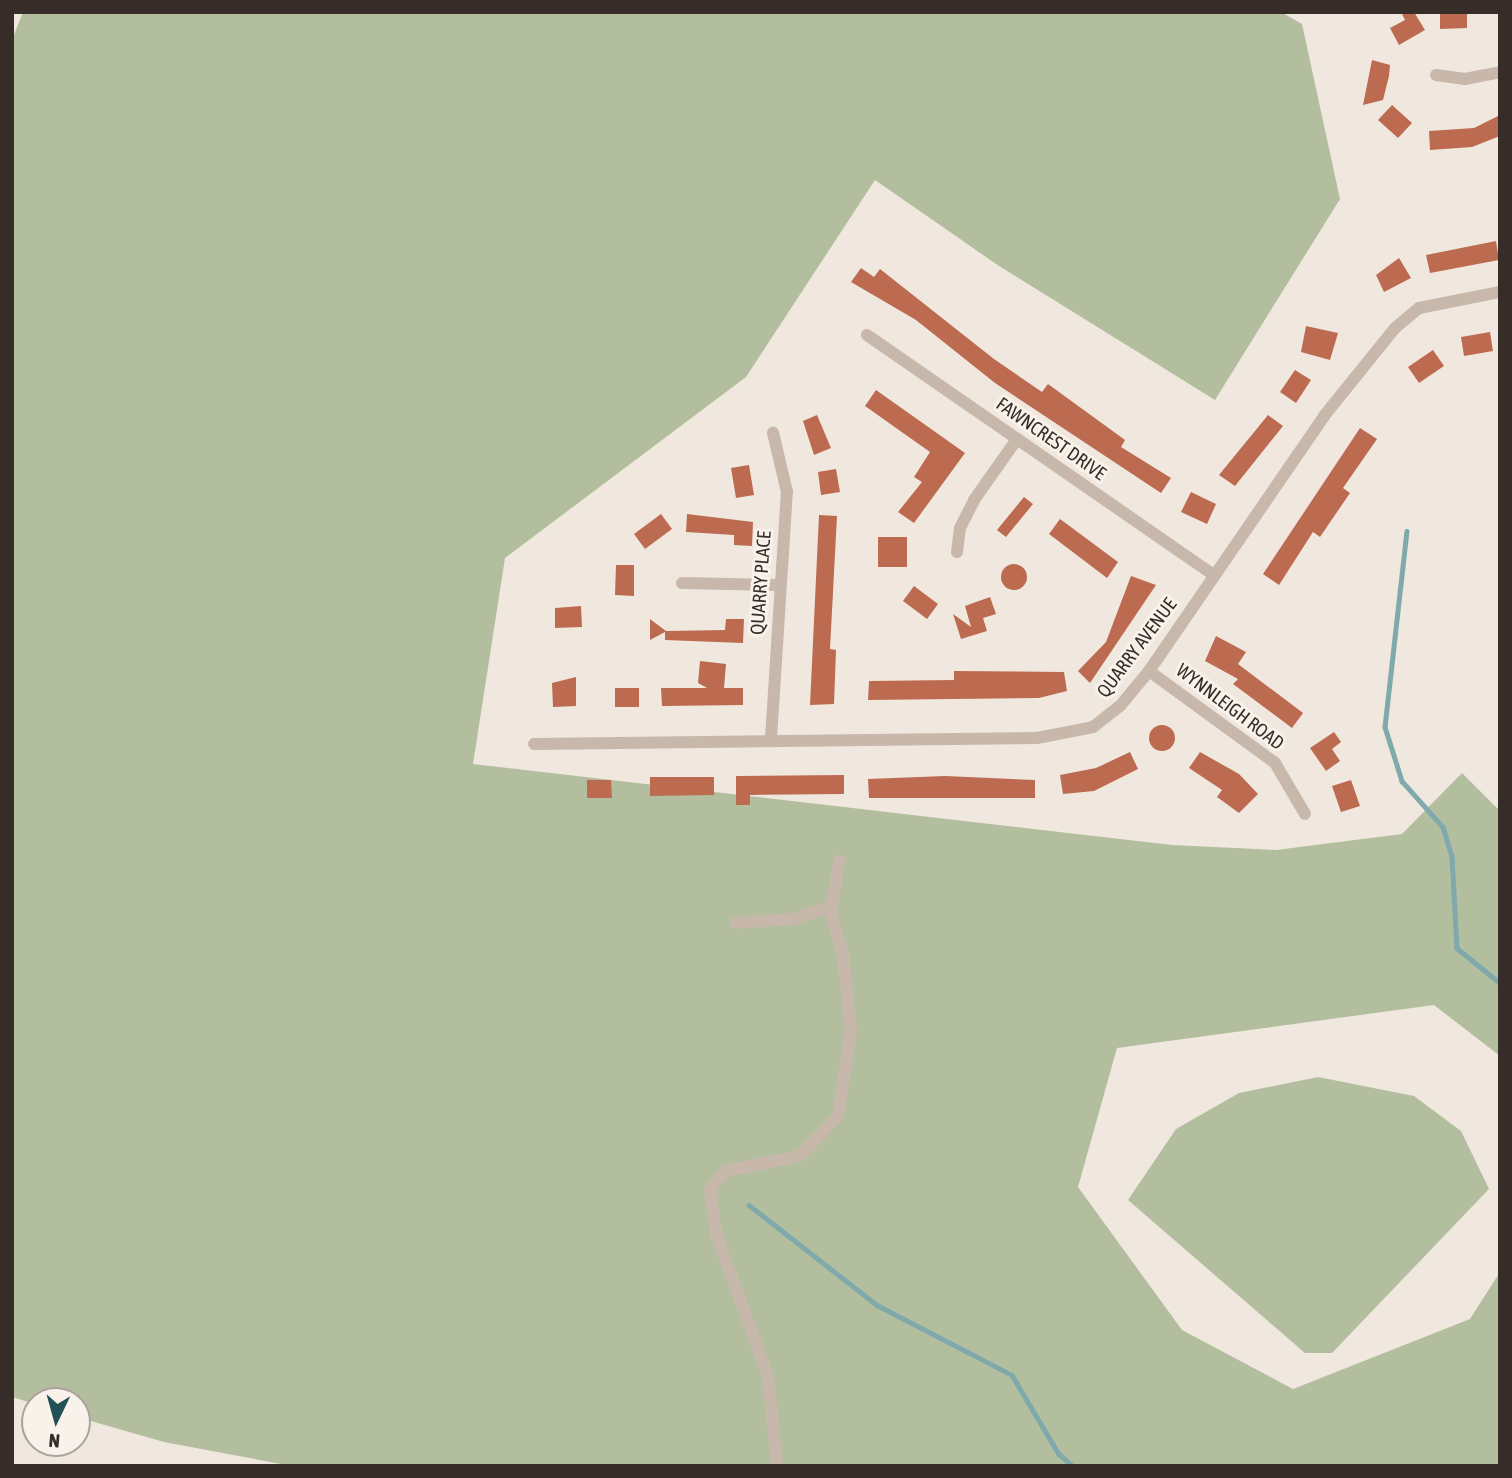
<!DOCTYPE html>
<html>
<head>
<meta charset="utf-8">
<style>
	body { margin:0 }
	#map { position:relative; width:1512px; height:1478px; overflow:hidden; background:#f0e8de; font-family:"Asap Condensed",sans-serif }
	div>[style] { position:absolute }
	.green>* { inset:0; background:#b3be9f }
	.stream>* { height:4.5px; margin:-2.25px; padding:0 2.25px; transform-origin:2.25px; border-radius:2.25px; background:#7fa9ab }
	.building>* { inset:0; background:#bc6b50 }
	.round { border-radius:50% }
	.street>* { height:12px; margin:-6px; padding:0 6px; transform-origin:6px; border-radius:6px; background:#c7b8ab }
	span { translate:-50% -50%; white-space:nowrap; text-align:center; line-height:1.15; -webkit-text-stroke:6px #f8f2ea; paint-order:stroke }
	.street-label { font-size:19px; color:#362d29 }
	.frame { position:absolute; inset:0; border:14px solid #362d29; pointer-events:none }
	.north { position:absolute; left:21px; top:1387px; width:70px; height:70px; box-sizing:border-box; background:#f8f2ea; border:2px solid #aaa39d; border-radius:50%; rotate:185deg; font-size:19px; font-weight:700; line-height:28px; text-align:center; color:#362d29 }
	.north::after { content:''; display:block; margin:auto; width:24px; height:32px; background:#225054; clip-path:polygon(50% 0,100% 100%,50% 72%,0 100%) }
</style>
</head>
<body>
<div id="map">
	<div class="green">
		<div style="clip-path:polygon(23px 12px,1281px 12px,1302px 24px,1340px 199px,1215px 400px,999px 266px,875px 180px,746px 377px,505px 558px,473px 764px,1172px 845px,1276px 850px,1402px 834px,1462px 773px,1500px 811px,1500px 1056px,1434px 1005px,1117px 1048px,1078px 1187px,1182px 1330px,1293px 1389px,1470px 1319px,1500px 1272px,1500px 1466px,292px 1466px,164px 1442px,77px 1417px,77px 1401px,35px 1404px,12px 1397px,12px 40px)"></div>
		<div style="clip-path:polygon(1318px 1077px,1414px 1096px,1461px 1131px,1489px 1189px,1332px 1353px,1305px 1353px,1128px 1200px,1176px 1129px,1239px 1093px)"></div>
	</div>
	<div class="stream">
		<div style="left:1407px;top:531px;width:197px;rotate:96.4deg"></div>
		<div style="left:1385px;top:727px;width:57px;rotate:72.5deg"></div>
		<div style="left:1402px;top:781px;width:62px;rotate:48.3deg"></div>
		<div style="left:1443px;top:827px;width:30px;rotate:73deg"></div>
		<div style="left:1452px;top:856px;width:92px;rotate:86.9deg"></div>
		<div style="left:1457px;top:948px;width:55px;rotate:39.1deg"></div>
		<div style="left:749px;top:1205px;width:162px;rotate:38deg"></div>
		<div style="left:877px;top:1305px;width:152px;rotate:27.4deg"></div>
		<div style="left:1012px;top:1375px;width:92px;rotate:59.3deg"></div>
		<div style="left:1059px;top:1454px;width:18px;rotate:41deg"></div>
	</div>
	<div class="building">
		<div style="clip-path:polygon(1401px 12px,1414px 12px,1425px 30px,1399px 45px,1390px 28px,1405px 20px)"></div>
		<div style="clip-path:polygon(1440px 12px,1467px 12px,1467px 28px,1440px 29px)"></div>
		<div style="clip-path:polygon(1372px 60px,1390px 65px,1389px 76px,1383px 100px,1363px 105px)"></div>
		<div style="clip-path:polygon(1392px 105px,1412px 123px,1398px 138px,1378px 120px)"></div>
		<div style="clip-path:polygon(1500px 115px,1500px 136px,1472px 147px,1430px 150px,1429px 131px,1474px 128px)"></div>
		<div style="clip-path:polygon(1496px 241px,1499px 260px,1430px 273px,1426px 255px)"></div>
		<div style="clip-path:polygon(1399px 258px,1411px 278px,1384px 292px,1376px 275px)"></div>
		<div style="clip-path:polygon(861px 268px,874px 277px,880px 269px,994px 359px,1042px 392px,1048px 384px,1125px 440px,1121px 447px,1171px 478px,1161px 493px,995px 383px,916px 320px,851px 282px)"></div>
		<div style="clip-path:polygon(1306px 326px,1338px 333px,1330px 360px,1301px 352px)"></div>
		<div style="clip-path:polygon(1490px 332px,1493px 351px,1464px 356px,1461px 337px)"></div>
		<div style="clip-path:polygon(1433px 350px,1444px 366px,1419px 383px,1408px 367px)"></div>
		<div style="clip-path:polygon(1295px 370px,1311px 380px,1296px 403px,1280px 392px)"></div>
		<div style="clip-path:polygon(876px 390px,965px 453px,914px 523px,898px 512px,922px 482px,914px 477px,930px 452px,865px 406px)"></div>
		<div style="clip-path:polygon(817px 415px,831px 448px,814px 455px,803px 421px)"></div>
		<div style="clip-path:polygon(1268px 415px,1283px 426px,1235px 486px,1219px 475px)"></div>
		<div style="clip-path:polygon(1360px 428px,1377px 439px,1343px 488px,1350px 493px,1320px 537px,1313px 532px,1279px 585px,1263px 574px)"></div>
		<div style="clip-path:polygon(749px 465px,754px 495px,736px 498px,731px 468px)"></div>
		<div style="clip-path:polygon(836px 469px,840px 492px,821px 495px,818px 472px)"></div>
		<div style="clip-path:polygon(1191px 492px,1216px 504px,1207px 524px,1181px 512px)"></div>
		<div style="clip-path:polygon(1024px 497px,1033px 504px,1006px 537px,997px 530px)"></div>
		<div style="clip-path:polygon(661px 514px,672px 529px,645px 549px,634px 534px)"></div>
		<div style="clip-path:polygon(687px 514px,753px 522px,752px 546px,734px 545px,734px 535px,686px 532px)"></div>
		<div style="clip-path:polygon(819px 515px,837px 516px,830px 649px,836px 650px,834px 704px,810px 705px)"></div>
		<div style="clip-path:polygon(1060px 519px,1118px 562px,1107px 578px,1049px 534px)"></div>
		<div style="clip-path:polygon(878px 537px,907px 537px,907px 567px,878px 567px)"></div>
		<div class="round" style="left:1001px;top:564px;width:26px;height:26px"></div>
		<div style="clip-path:polygon(616px 565px,634px 565px,634px 596px,615px 595px)"></div>
		<div style="clip-path:polygon(1131px 576px,1156px 585px,1090px 683px,1078px 671px,1106px 642px)"></div>
		<div style="clip-path:polygon(914px 586px,938px 604px,927px 619px,903px 601px)"></div>
		<div style="clip-path:polygon(990px 597px,996px 614px,983px 618px,987px 631px,961px 639px,953px 614px,971px 627px,965px 606px)"></div>
		<div style="clip-path:polygon(581px 606px,582px 627px,555px 628px,555px 608px)"></div>
		<div style="clip-path:polygon(650px 619px,666px 631px,725px 630px,726px 619px,744px 619px,743px 643px,665px 640px,665px 632px,650px 640px)"></div>
		<div style="clip-path:polygon(1216px 636px,1246px 652px,1238px 664px,1303px 713px,1292px 728px,1233px 684px,1238px 679px,1205px 661px)"></div>
		<div style="clip-path:polygon(700px 661px,726px 664px,724px 688px,743px 688px,743px 705px,662px 706px,661px 688px,707px 688px,698px 683px)"></div>
		<div style="clip-path:polygon(954px 671px,1064px 672px,1067px 691px,1039px 698px,868px 700px,869px 681px,954px 680px)"></div>
		<div style="clip-path:polygon(576px 677px,576px 706px,553px 707px,552px 683px)"></div>
		<div style="clip-path:polygon(615px 688px,639px 688px,639px 707px,615px 707px)"></div>
		<div class="round" style="left:1149px;top:725px;width:26px;height:26px"></div>
		<div style="clip-path:polygon(1334px 732px,1341px 742px,1332px 749px,1340px 761px,1326px 771px,1310px 748px)"></div>
		<div style="clip-path:polygon(1130px 752px,1138px 769px,1094px 791px,1063px 794px,1060px 775px,1096px 768px)"></div>
		<div style="clip-path:polygon(1200px 752px,1239px 774px,1258px 794px,1239px 813px,1217px 797px,1222px 790px,1189px 768px)"></div>
		<div style="clip-path:polygon(844px 775px,844px 794px,750px 795px,750px 805px,736px 805px,736px 776px)"></div>
		<div style="clip-path:polygon(945px 776px,1035px 780px,1035px 798px,869px 798px,868px 779px)"></div>
		<div style="clip-path:polygon(650px 777px,714px 777px,714px 795px,650px 796px)"></div>
		<div style="clip-path:polygon(587px 780px,611px 780px,612px 798px,587px 798px)"></div>
		<div style="clip-path:polygon(1351px 780px,1360px 806px,1341px 812px,1332px 786px)"></div>
	</div>
	<div class="street">
		<div style="left:1436px;top:75px;width:29px;rotate:8deg"></div>
		<div style="left:1465px;top:79px;width:36px;rotate:-11deg"></div>
		<div style="left:867px;top:335px;width:421px;rotate:34.7deg"></div>
		<div style="left:957px;top:552px;width:24px;rotate:-83deg"></div>
		<div style="left:960px;top:528px;width:31px;rotate:-63deg"></div>
		<div style="left:974px;top:500px;width:75px;rotate:-54.8deg"></div>
		<div style="left:682px;top:583px;width:96px;rotate:1.2deg"></div>
		<div style="left:1149px;top:671px;width:156px;rotate:36.1deg"></div>
		<div style="left:1275px;top:763px;width:59px;rotate:59.5deg"></div>
		<div style="left:771px;top:738px;width:247px;rotate:-86.3deg"></div>
		<div style="left:787px;top:492px;width:61px;rotate:-103.3deg"></div>
		<div style="left:534px;top:744px;width:503px;rotate:-0.68deg"></div>
		<div style="left:1037px;top:738px;width:57px;rotate:-11.1deg"></div>
		<div style="left:1093px;top:727px;width:34px;rotate:-38deg"></div>
		<div style="left:1120px;top:706px;width:45px;rotate:-50.4deg"></div>
		<div style="left:1149px;top:671px;width:309px;rotate:-55.5deg"></div>
		<div style="left:1324px;top:416px;width:113px;rotate:-51.1deg"></div>
		<div style="left:1395px;top:328px;width:31px;rotate:-40deg"></div>
		<div style="left:1419px;top:308px;width:83px;rotate:-11.2deg"></div>
		<div style="left:736px;top:923px;width:57px;rotate:-4deg"></div>
		<div style="left:793px;top:919px;width:41px;rotate:-18.4deg"></div>
		<div style="left:777px;top:1466px;width:90px;rotate:-95.7deg"></div>
		<div style="left:768px;top:1376px;width:151px;rotate:-110.1deg"></div>
		<div style="left:716px;top:1234px;width:44px;rotate:-97.8deg"></div>
		<div style="left:710px;top:1190px;width:24px;rotate:-52deg"></div>
		<div style="left:725px;top:1171px;width:76px;rotate:-11.3deg"></div>
		<div style="left:800px;top:1156px;width:55px;rotate:-46.5deg"></div>
		<div style="left:838px;top:1116px;width:86px;rotate:-81.3deg"></div>
		<div style="left:851px;top:1031px;width:76px;rotate:-96deg"></div>
		<div style="left:843px;top:955px;width:44px;rotate:-105.9deg"></div>
		<div style="left:831px;top:913px;width:53px;rotate:-81.3deg"></div>
	</div>
	<div class="street-label">
		<span style="left:1051px;top:439px;rotate:35deg">FAWNCREST DRIVE</span>
		<span style="left:761px;top:583px;rotate:-86deg">QUARRY PLACE</span>
		<span style="left:1137px;top:648px;rotate:-53deg">QUARRY AVENUE</span>
		<span style="left:1230px;top:707px;rotate:37deg">WYNNLEIGH ROAD</span>
	</div>
	<div class="frame"></div>
	<div class="north">N</div>
</div>
</body>
</html>
